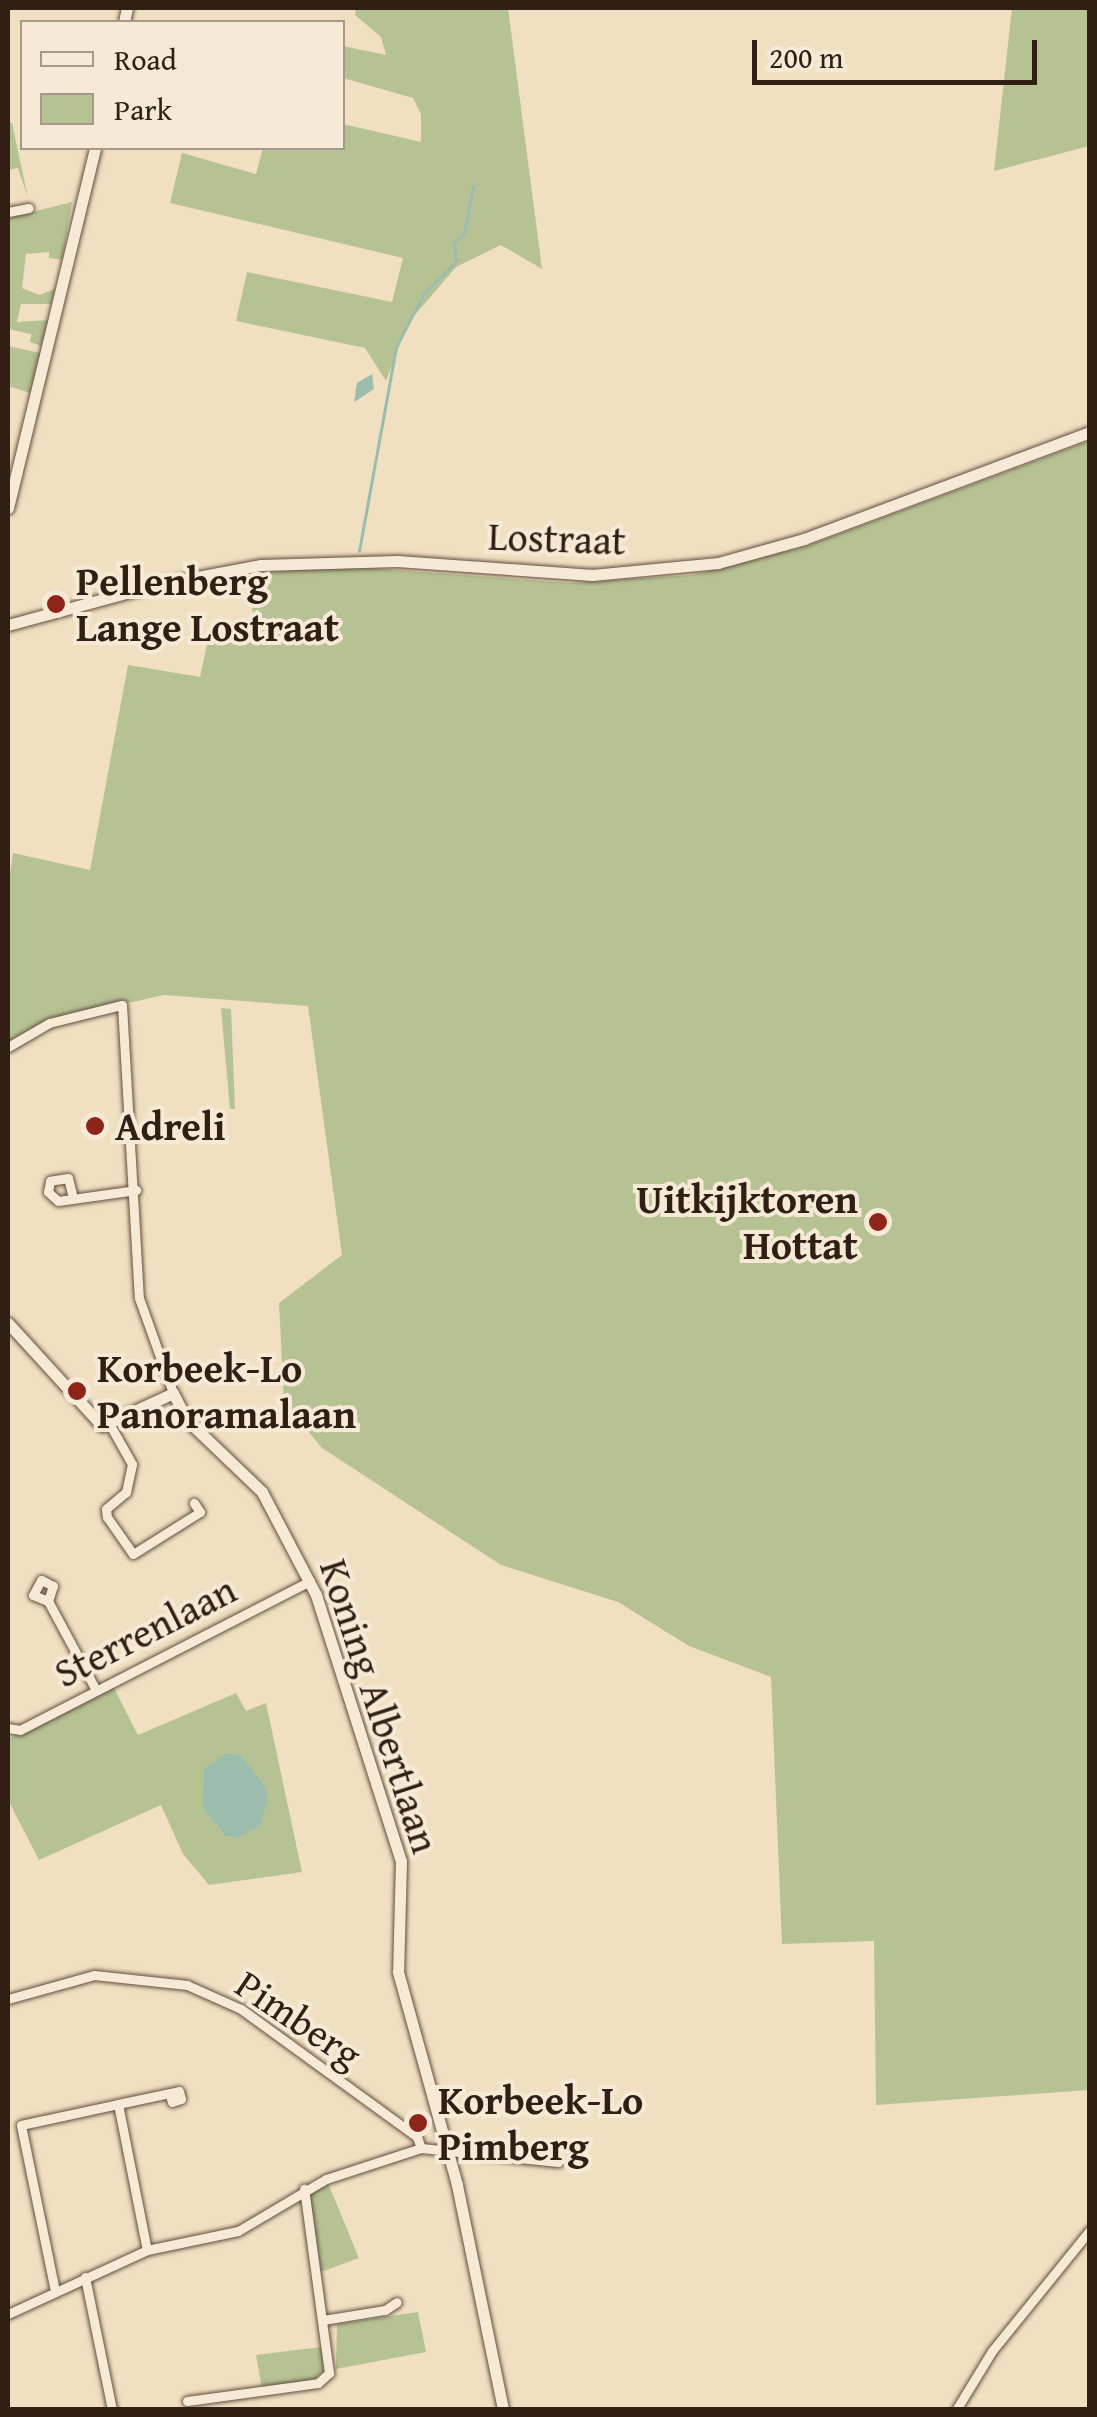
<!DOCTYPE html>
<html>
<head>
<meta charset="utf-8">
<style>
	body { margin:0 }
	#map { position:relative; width:1097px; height:2417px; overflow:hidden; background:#f1dfc1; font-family:"Gentium Book Plus",serif }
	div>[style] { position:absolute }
	.green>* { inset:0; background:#b7c294 }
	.water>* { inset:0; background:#9cbdad }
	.stream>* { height:2.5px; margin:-1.25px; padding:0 1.25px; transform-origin:1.25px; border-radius:1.25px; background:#9cbdad }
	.roads { filter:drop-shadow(0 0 2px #614f3f) drop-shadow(0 0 2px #614f3f) }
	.minor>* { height:9px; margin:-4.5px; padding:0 4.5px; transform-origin:4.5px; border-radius:4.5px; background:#f6ead7 }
	.tertiary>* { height:11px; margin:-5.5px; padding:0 5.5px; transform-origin:5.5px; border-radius:5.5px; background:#f6ead7 }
	.dots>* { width:28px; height:28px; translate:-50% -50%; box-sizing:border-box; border:5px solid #f6ead7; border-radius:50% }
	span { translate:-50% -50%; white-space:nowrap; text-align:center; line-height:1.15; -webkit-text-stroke:8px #f6ead7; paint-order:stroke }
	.street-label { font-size:40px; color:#311f14 }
	.poi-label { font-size:40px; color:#311f14; font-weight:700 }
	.left { translate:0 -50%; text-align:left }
	.right { translate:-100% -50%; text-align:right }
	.frame { position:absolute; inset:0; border:10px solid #311f14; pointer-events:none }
	.legend { position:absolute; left:20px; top:20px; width:325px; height:130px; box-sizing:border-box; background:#f6ead7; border:2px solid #a79989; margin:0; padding:12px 18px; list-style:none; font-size:30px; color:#311f14 }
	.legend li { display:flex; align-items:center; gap:20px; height:50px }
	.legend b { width:50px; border:2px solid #a79989 }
	.scale { position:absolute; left:752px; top:40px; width:285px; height:45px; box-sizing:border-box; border:5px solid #311f14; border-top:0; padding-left:12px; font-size:30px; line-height:35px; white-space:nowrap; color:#311f14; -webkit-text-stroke:8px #f6ead7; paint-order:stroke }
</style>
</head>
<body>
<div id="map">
	<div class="green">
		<div style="clip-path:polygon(356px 8px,508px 8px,542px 269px,501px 245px,456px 267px,408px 323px,386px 381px,365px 348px,236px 321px,247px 272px,392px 302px,403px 258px,170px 203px,182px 153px,256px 174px,263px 148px,342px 148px,343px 124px,421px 142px,421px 114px,413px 98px,343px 78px,343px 46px,386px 55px,381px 37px,355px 15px)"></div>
		<div style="clip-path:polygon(1012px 8px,1089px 8px,1089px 146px,994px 171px)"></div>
		<div style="clip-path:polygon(8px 122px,12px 123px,28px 198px,18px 168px,8px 170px)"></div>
		<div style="clip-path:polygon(72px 202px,62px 260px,49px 258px,49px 252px,26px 254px,22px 288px,39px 295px,55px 289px,51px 304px,21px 304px,17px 322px,48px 320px,41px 346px,30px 342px,31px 334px,8px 329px,8px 218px)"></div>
		<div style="clip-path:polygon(8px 346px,40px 353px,30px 393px,8px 386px)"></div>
		<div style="clip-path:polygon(1089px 441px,1089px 2090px,876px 2105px,874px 1941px,782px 1944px,771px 1677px,689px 1646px,618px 1602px,501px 1565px,322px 1448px,284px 1402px,279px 1303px,342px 1255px,308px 1006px,164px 995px,48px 1021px,8px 1043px,8px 886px,13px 853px,90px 870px,128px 665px,200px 677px,209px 635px,256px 642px,248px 573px,354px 567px,570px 583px,692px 575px,804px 547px)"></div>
		<div style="clip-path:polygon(221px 1008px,231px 1009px,235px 1109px,230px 1109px)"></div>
		<div style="clip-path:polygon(112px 1684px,138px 1735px,236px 1693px,246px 1711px,266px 1703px,302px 1872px,209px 1885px,183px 1854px,161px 1805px,39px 1860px,8px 1800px,8px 1739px)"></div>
		<div style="clip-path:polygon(328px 2183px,359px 2258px,321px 2272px,310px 2194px)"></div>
		<div style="clip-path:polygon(418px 2312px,426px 2352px,336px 2369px,337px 2324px)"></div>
		<div style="clip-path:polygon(321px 2347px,324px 2369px,315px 2379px,262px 2389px,256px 2355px)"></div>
	</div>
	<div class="water">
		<div style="clip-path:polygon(372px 374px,374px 389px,354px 402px,357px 383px)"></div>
		<div style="clip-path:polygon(227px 1753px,241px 1756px,264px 1784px,268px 1799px,260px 1826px,239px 1837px,226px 1836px,203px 1808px,204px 1769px)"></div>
	</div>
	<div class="stream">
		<div style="left:359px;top:551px;width:207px;rotate:-79.7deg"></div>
		<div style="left:396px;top:347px;width:61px;rotate:-62.6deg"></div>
		<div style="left:424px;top:293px;width:45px;rotate:-44.1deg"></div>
		<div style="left:456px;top:262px;width:19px;rotate:-96deg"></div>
		<div style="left:454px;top:243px;width:14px;rotate:-45deg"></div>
		<div style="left:464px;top:233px;width:47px;rotate:-78.9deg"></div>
	</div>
	<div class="roads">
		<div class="minor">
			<div style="left:8px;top:212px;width:21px;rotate:-11deg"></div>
			<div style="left:8px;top:1047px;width:48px;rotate:-30.3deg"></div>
			<div style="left:49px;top:1023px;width:75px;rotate:-13.9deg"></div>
			<div style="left:122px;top:1005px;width:293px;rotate:86.7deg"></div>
			<div style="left:139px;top:1298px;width:101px;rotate:70.3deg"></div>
			<div style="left:72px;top:1194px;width:16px;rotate:-104deg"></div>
			<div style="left:68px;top:1178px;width:18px;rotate:171deg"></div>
			<div style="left:50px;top:1181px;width:11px;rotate:100deg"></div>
			<div style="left:48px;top:1192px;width:13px;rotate:42deg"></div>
			<div style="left:58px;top:1201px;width:79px;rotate:-8deg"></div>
			<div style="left:110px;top:1425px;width:45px;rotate:60.6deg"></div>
			<div style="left:132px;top:1464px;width:29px;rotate:102deg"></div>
			<div style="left:126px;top:1492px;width:26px;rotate:140deg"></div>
			<div style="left:106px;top:1509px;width:8px;rotate:83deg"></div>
			<div style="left:107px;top:1517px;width:45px;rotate:54.9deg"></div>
			<div style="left:133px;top:1554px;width:79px;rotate:-32.1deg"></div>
			<div style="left:200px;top:1512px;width:11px;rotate:-124deg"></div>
			<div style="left:48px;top:1601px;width:16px;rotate:-72deg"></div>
			<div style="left:53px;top:1586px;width:13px;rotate:-153deg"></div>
			<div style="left:41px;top:1580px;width:17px;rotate:118deg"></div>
			<div style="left:33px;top:1595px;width:16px;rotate:22deg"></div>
			<div style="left:48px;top:1601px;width:101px;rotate:61.7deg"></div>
			<div style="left:8px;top:1728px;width:12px;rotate:9deg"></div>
			<div style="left:20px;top:1730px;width:326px;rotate:-27.2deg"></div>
			<div style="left:8px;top:1999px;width:89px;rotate:-15.6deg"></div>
			<div style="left:94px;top:1975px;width:94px;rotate:6.1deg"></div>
			<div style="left:187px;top:1985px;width:59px;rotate:24deg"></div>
			<div style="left:241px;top:2009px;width:218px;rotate:36deg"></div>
			<div style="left:417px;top:2137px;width:12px;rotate:70deg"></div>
			<div style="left:118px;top:2104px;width:62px;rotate:-12deg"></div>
			<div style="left:179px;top:2091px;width:8px;rotate:76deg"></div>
			<div style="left:181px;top:2099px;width:9px;rotate:162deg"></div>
			<div style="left:172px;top:2102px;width:9px;rotate:-108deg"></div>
			<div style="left:85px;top:2277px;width:136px;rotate:78.5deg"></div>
			<div style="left:55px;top:2291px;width:169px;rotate:-101.6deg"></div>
			<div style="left:21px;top:2125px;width:99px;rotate:-12.2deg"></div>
			<div style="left:118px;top:2104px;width:149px;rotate:78.8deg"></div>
			<div style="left:8px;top:2314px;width:153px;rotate:-24.7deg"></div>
			<div style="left:147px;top:2250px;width:93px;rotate:-11.8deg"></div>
			<div style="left:238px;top:2231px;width:102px;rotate:-30.6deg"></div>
			<div style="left:326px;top:2179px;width:100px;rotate:-18.1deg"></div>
			<div style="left:421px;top:2148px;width:138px;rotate:5.8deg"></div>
			<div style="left:323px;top:2320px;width:63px;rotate:-9.2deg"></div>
			<div style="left:385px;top:2310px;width:14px;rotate:-34deg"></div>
			<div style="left:187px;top:2401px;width:132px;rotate:-7.8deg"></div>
			<div style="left:318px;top:2383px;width:15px;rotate:-42deg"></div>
			<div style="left:329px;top:2373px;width:186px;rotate:-97.7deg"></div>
			<div style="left:956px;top:2410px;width:69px;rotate:-58.6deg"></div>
			<div style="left:992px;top:2351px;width:156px;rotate:-51deg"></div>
		</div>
		<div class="tertiary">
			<div style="left:124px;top:22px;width:14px;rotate:-78deg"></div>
			<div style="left:8px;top:508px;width:370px;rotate:-76.4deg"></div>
			<div style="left:8px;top:625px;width:152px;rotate:-15.2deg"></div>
			<div style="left:155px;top:585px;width:108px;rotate:-10.7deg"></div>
			<div style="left:261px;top:565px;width:136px;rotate:-1.7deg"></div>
			<div style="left:397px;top:561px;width:196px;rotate:4.1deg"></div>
			<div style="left:592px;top:575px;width:127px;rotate:-5.4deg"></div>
			<div style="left:718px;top:563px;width:89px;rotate:-15.6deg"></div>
			<div style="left:804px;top:539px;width:305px;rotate:-20.5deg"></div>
			<div style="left:8px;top:1323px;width:139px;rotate:47.6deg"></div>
			<div style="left:102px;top:1426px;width:78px;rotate:-24.9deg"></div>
			<div style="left:173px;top:1393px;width:30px;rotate:63deg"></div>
			<div style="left:187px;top:1420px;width:104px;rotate:43.8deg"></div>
			<div style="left:262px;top:1492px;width:116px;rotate:62.3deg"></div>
			<div style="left:316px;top:1595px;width:279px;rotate:72.3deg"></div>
			<div style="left:401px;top:1861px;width:111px;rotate:91.5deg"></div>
			<div style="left:398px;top:1972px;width:221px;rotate:74.5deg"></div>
			<div style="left:457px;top:2185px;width:230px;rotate:78.4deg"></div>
		</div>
	</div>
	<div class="dots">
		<div style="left:56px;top:604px;background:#8f2418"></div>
		<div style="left:95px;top:1126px;background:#8f2418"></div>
		<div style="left:878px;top:1222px;background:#8f2418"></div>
		<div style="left:77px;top:1391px;background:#8f2418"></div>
		<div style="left:418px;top:2123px;background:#8f2418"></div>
	</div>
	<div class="street-label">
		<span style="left:557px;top:538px;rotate:2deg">Lostraat</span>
		<span style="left:145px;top:1631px;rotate:-27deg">Sterrenlaan</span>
		<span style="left:380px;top:1706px;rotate:72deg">Koning Albertlaan</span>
		<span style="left:299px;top:2019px;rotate:34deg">Pimberg</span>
	</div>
	<div class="poi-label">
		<span class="left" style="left:76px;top:604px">Pellenberg<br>Lange Lostraat</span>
		<span class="left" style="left:115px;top:1126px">Adreli</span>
		<span class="right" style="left:858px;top:1222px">Uitkijktoren<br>Hottat</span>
		<span class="left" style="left:97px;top:1391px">Korbeek-Lo<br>Panoramalaan</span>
		<span class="left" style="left:438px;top:2123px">Korbeek-Lo<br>Pimberg</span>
	</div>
	<div class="frame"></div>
	<ul class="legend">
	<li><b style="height:12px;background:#f6ead7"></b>Road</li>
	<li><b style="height:28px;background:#b7c294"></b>Park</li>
	</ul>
	<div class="scale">200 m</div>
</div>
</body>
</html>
